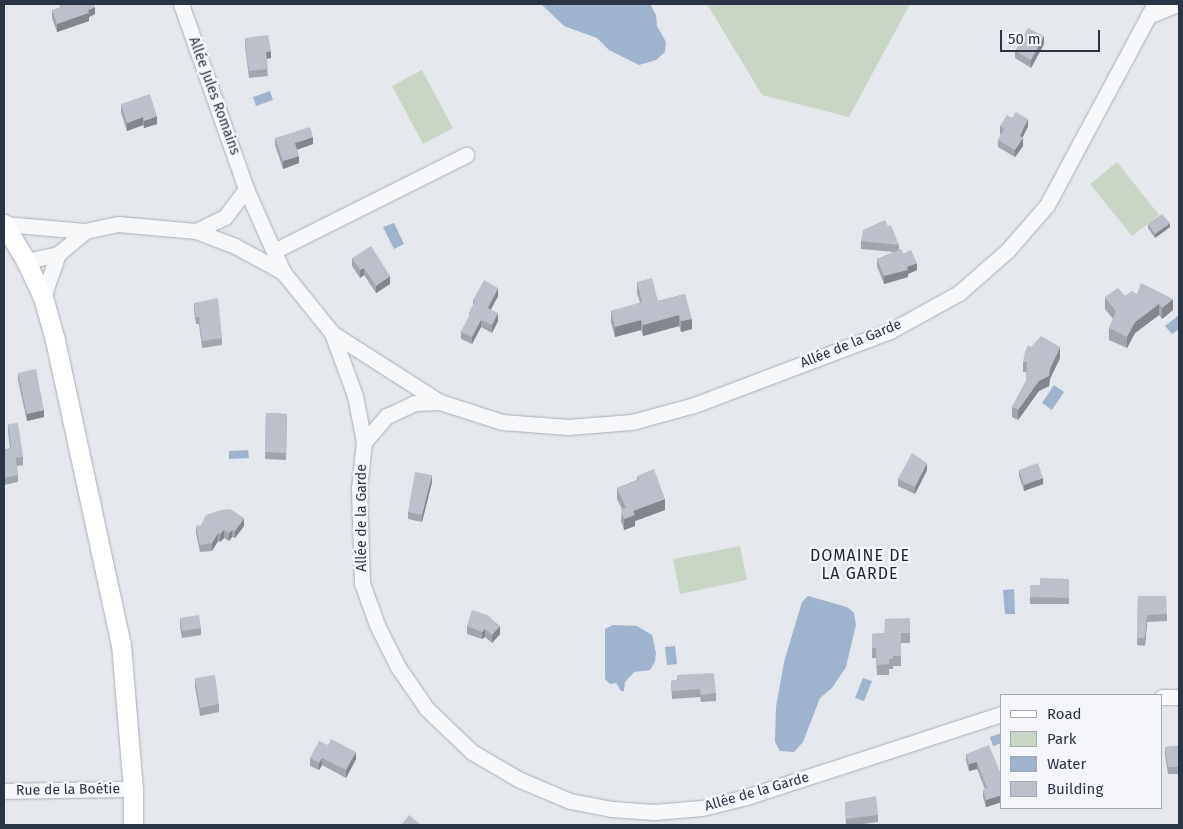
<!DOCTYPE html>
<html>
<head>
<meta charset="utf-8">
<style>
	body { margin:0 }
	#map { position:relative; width:1183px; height:829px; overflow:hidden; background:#e4e7ec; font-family:"Fira Sans",sans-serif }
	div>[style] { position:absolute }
	.green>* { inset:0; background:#c9d6c5 }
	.water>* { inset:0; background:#9fb4cc }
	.roads { filter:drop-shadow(0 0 1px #a9aeb7) drop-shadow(0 0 1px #a9aeb7) }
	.minor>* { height:15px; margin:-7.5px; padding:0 7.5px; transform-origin:7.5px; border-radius:7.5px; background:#f7f8fa }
	.major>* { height:19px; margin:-9.5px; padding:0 9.5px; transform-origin:9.5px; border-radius:9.5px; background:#fff }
	.wall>* { inset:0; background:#a1a5ae }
	.shaded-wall>* { inset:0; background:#83868d }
	.building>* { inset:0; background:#bbc0ca }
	span { translate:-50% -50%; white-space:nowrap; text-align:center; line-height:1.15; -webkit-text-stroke:4.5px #f4f6f9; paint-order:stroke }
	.street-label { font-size:14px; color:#2b3445 }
	.quarter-label { font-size:16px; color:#1d2536; letter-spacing:1px }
	.frame { position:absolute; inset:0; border:5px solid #2b3445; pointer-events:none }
	.legend { position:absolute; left:1000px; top:694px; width:162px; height:115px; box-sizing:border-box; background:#f4f6f9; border:1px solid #a4a8b1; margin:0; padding:6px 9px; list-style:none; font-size:15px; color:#2b3445 }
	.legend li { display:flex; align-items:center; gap:10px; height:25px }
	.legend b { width:25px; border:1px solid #a4a8b1 }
	.scale { position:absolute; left:1000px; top:30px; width:100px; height:22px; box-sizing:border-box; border:2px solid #2b3445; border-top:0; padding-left:6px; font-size:15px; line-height:18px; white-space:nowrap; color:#2b3445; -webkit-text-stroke:4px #f4f6f9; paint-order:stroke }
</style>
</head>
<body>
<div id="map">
	<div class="green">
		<div style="clip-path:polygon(707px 4px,910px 4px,849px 117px,762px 95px)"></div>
		<div style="clip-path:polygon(422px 70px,453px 128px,423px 144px,392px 86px)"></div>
		<div style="clip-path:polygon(1117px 162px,1159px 215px,1132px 236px,1090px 184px)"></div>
		<div style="clip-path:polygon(740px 546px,747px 580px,680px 594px,673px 559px)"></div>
	</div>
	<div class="water">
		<div style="clip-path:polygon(541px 4px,650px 4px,656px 15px,657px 26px,666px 42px,665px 52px,656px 60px,639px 65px,609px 50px,597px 38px,564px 26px)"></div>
		<div style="clip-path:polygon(270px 91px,273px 100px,256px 106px,253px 97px)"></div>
		<div style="clip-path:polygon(394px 223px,404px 244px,394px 249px,383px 227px)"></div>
		<div style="clip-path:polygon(1179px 315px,1179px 329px,1172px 334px,1165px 326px)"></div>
		<div style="clip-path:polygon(1054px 385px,1064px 392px,1052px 410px,1042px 403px)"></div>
		<div style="clip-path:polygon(248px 450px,249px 458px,229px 459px,229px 451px)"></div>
		<div style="clip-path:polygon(1014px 589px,1015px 614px,1005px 614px,1003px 590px)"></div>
		<div style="clip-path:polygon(808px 596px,847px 607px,854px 613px,856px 625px,846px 667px,832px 688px,820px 698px,803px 742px,794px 752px,780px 751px,775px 742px,776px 707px,784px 662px,802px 602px)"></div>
		<div style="clip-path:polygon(613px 625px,637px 626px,652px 635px,656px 653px,655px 662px,650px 670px,634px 672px,625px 682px,624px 691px,621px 691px,616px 683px,610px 684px,605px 679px,605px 629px)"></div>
		<div style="clip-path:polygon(675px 646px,677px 664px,667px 665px,665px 647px)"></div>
		<div style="clip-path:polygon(863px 678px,872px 681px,864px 701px,855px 698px)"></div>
		<div style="clip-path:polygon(1002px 733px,1002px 743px,993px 746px,990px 737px)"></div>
	</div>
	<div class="roads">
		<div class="minor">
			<div style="left:181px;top:4px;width:196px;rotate:70.6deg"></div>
			<div style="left:246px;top:189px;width:91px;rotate:66deg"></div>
			<div style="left:1148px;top:16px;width:32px;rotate:-22deg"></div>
			<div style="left:4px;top:224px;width:81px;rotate:4.9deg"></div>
			<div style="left:85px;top:231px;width:34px;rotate:-12deg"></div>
			<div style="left:118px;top:224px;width:78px;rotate:5.1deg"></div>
			<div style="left:196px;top:231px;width:42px;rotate:21deg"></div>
			<div style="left:235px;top:246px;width:55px;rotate:28.4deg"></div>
			<div style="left:283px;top:272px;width:78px;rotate:51.2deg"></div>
			<div style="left:332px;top:333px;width:128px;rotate:32.6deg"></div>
			<div style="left:440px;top:402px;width:65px;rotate:17.9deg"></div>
			<div style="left:502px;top:422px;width:66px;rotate:4.3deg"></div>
			<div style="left:568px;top:427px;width:64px;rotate:-4.5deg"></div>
			<div style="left:632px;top:422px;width:64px;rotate:-15.3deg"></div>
			<div style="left:694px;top:405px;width:210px;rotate:-20.7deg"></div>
			<div style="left:890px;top:331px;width:79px;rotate:-28.8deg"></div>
			<div style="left:959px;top:293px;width:65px;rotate:-41.3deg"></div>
			<div style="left:1008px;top:250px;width:60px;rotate:-49.1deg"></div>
			<div style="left:1047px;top:205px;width:228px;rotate:-61.8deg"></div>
			<div style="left:196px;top:231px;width:32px;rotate:-26deg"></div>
			<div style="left:225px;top:217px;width:35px;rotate:-53deg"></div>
			<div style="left:274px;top:251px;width:215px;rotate:-26.6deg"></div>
			<div style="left:26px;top:261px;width:33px;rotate:-12deg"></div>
			<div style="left:43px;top:297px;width:46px;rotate:-70.8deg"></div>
			<div style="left:58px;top:254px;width:35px;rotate:-40deg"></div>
			<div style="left:332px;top:333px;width:67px;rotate:69.9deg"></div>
			<div style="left:355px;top:396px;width:47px;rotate:78.9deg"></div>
			<div style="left:364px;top:442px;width:35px;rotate:-49deg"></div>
			<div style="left:387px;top:416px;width:31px;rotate:-25deg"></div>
			<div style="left:415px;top:403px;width:25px;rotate:-2deg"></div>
			<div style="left:364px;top:442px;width:46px;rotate:96.2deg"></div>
			<div style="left:359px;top:488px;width:95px;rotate:88.2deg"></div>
			<div style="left:362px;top:583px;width:45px;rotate:70.3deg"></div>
			<div style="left:377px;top:625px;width:47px;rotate:63.4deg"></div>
			<div style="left:398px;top:667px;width:51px;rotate:55.4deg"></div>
			<div style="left:427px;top:709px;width:62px;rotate:43.7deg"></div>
			<div style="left:472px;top:752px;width:53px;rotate:30.4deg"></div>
			<div style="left:518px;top:779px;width:56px;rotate:22.9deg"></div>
			<div style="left:570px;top:801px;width:43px;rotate:10.8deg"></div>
			<div style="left:612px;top:809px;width:42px;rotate:4.1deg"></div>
			<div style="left:654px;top:812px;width:48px;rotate:-4.8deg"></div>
			<div style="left:702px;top:808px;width:45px;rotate:-14deg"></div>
			<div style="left:746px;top:797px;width:269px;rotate:-18deg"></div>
			<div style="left:1162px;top:697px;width:17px"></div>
			<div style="left:4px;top:791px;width:129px;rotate:-0.9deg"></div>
		</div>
		<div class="major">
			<div style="left:4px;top:224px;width:43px;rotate:59.3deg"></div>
			<div style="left:26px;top:261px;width:40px;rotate:65deg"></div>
			<div style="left:43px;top:297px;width:45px;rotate:74.4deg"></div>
			<div style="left:55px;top:340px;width:311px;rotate:77.8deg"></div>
			<div style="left:121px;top:644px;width:145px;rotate:85.3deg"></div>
			<div style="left:133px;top:789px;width:36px;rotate:90deg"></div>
		</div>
	</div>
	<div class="wall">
		<div style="clip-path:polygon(60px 4px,95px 14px,89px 17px,89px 21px,57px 32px,52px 18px,52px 10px,60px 8px)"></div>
		<div style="clip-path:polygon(245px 38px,271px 58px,266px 59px,268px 76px,249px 78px,245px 46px)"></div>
		<div style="clip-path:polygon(1044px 44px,1031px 68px,1015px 58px,1015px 51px)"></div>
		<div style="clip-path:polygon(121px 104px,157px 124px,144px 128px,143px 125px,127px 131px,121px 112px)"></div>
		<div style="clip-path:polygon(1000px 126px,1028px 126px,1022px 138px,1023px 146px,1015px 157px,998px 147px,998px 140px,1001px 134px,1000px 134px)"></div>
		<div style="clip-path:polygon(275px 138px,313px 144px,297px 150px,299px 163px,283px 169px,275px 145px)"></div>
		<div style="clip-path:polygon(1148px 224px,1170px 227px,1155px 238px,1148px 228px)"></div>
		<div style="clip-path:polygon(888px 226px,899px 245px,899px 249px,917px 270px,908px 274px,908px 277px,884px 284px,877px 266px,877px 259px,894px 252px,861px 249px,861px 241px)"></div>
		<div style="clip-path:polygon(352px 258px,390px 284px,376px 293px,364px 275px,360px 278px,352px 266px)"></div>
		<div style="clip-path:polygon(637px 282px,658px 301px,685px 294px,692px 329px,681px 332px,679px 326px,643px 336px,641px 330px,615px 337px,611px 322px,611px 311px,640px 303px,637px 293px)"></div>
		<div style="clip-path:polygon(1137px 294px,1173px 310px,1162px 319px,1159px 315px,1135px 333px,1127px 348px,1109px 340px,1109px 328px,1113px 319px,1105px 309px,1105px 297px,1125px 296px)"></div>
		<div style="clip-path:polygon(498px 296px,491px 309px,498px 321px,492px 333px,481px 327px,472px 344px,461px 339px,461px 332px,469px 317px,469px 313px,473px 305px,473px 300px)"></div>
		<div style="clip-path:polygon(194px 303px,222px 338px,222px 345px,202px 348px,199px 324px,196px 324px,194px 310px)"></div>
		<div style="clip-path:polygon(1031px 347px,1060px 358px,1050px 379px,1049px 386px,1039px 391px,1018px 420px,1012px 417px,1012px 407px,1026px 381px,1026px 372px,1023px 372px,1023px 362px)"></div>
		<div style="clip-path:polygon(18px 373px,44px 417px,27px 421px,18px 380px)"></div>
		<div style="clip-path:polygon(266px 413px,287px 414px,286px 460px,265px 459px)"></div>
		<div style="clip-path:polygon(8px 424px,23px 457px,23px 465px,17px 466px,18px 475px,18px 482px,4px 485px,4px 450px,10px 448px,8px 432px)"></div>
		<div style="clip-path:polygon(927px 470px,915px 494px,898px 486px,898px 479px)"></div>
		<div style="clip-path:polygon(1019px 470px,1043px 484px,1024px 491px,1019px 476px)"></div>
		<div style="clip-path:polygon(637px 476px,665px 510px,635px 521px,635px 526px,624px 530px,621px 521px,622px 509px,617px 499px,617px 488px,637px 480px)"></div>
		<div style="clip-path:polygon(432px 482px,422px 522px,408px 519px,408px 512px)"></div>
		<div style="clip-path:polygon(196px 526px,244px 526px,235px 538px,232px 537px,229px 541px,224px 538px,220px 542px,218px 541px,212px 551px,200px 552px,196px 533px)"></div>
		<div style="clip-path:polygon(1069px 579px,1069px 604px,1030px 604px,1030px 585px,1040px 585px)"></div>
		<div style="clip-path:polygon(1138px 596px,1167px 614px,1167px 621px,1147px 622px,1145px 646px,1137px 645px)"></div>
		<div style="clip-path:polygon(487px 615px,500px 634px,492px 643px,485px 637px,482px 639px,467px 634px,467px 626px)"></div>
		<div style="clip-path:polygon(180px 618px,201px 628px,201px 635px,182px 638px,180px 626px)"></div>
		<div style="clip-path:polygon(910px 618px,910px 643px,901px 643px,901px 666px,893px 666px,893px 669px,889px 669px,889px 675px,877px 675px,876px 658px,872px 658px,872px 634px,884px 633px)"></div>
		<div style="clip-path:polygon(677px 675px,716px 693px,716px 701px,701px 702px,700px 697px,672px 699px,671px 681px,677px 680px)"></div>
		<div style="clip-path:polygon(195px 678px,219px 704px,219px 712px,200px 716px,195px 686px)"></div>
		<div style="clip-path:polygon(328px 745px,356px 759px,346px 778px,322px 765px,319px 770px,310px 766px,310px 758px)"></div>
		<div style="clip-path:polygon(1179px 746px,1179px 774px,1168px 774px,1165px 754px,1165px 747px)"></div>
		<div style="clip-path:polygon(966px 754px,1002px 777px,1002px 802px,986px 807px,983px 797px,983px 790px,985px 789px,977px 769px,969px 771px,966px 761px)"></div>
		<div style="clip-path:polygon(845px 802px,878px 815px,878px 822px,856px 825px,846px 825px)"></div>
	</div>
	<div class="shaded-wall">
		<div style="clip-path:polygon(95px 7px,95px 14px,89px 17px,89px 21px,57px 32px,57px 24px)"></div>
		<div style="clip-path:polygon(1044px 36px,1044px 44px,1031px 68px,1031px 60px)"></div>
		<div style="clip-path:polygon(271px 51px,271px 58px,266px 59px,266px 52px)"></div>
		<div style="clip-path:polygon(157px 116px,157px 124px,144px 128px,144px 121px)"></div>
		<div style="clip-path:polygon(143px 117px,143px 125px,127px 131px,127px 123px)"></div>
		<div style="clip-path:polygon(1028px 119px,1028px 126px,1020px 143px,1020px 136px)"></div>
		<div style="clip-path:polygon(313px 137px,313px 144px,295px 150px,295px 143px)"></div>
		<div style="clip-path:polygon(1023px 138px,1023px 146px,1015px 157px,1015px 150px)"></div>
		<div style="clip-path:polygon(299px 156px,299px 163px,283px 169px,283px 161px)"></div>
		<div style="clip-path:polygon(1170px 223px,1170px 227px,1155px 238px,1155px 234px)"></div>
		<div style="clip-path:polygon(917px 263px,917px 270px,908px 274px,908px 277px,884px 284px,884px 276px)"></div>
		<div style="clip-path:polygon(364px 268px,364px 275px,360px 278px,360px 270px)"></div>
		<div style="clip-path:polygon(390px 276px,390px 284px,376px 293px,376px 286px)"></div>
		<div style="clip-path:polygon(498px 288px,498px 296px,488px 315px,488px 308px)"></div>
		<div style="clip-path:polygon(1173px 299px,1173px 310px,1162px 319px,1162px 308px)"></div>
		<div style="clip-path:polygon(1159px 304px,1159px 315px,1135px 333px,1127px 348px,1127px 337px,1135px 322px)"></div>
		<div style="clip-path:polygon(498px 313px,498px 321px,492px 333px,492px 325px)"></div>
		<div style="clip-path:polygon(679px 315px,679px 326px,643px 336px,643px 325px)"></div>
		<div style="clip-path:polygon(692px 319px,692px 329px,681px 332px,681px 321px)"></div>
		<div style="clip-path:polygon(481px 320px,481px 327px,472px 344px,472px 337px)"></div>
		<div style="clip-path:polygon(641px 320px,641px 330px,615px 337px,615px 327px)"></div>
		<div style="clip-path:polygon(1060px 347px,1060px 358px,1050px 379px,1049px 386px,1039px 391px,1018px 420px,1018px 410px,1039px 381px,1050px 369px)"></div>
		<div style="clip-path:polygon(44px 410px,44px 417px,27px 421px,27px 414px)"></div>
		<div style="clip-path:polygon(927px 463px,927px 470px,915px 494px,915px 487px)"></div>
		<div style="clip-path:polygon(432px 475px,432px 482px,422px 522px,422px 515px)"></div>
		<div style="clip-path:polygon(1043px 478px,1043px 484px,1024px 491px,1024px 485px)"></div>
		<div style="clip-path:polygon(665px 499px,665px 510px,635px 521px,635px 526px,624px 530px,624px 519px,633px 511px)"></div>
		<div style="clip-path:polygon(244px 518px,244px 526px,235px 538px,235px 531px)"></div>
		<div style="clip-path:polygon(224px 530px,224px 538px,220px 542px,220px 534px)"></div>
		<div style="clip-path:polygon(232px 530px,232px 537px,229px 541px,229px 533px)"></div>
		<div style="clip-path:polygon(218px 533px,218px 541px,212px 551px,212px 543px)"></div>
		<div style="clip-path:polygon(1147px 615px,1147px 622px,1145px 646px,1145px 638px)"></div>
		<div style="clip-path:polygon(500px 626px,500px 634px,492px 643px,492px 635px)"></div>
		<div style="clip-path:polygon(485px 629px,485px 637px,482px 639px,482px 632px)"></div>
		<div style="clip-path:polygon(356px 752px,356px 759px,346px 778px,346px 770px)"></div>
		<div style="clip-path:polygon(322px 758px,322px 765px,319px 770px,319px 763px)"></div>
		<div style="clip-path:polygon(977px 762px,977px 769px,969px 771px,969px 764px)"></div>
		<div style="clip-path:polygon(1002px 795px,1002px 802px,986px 807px,986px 800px)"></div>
	</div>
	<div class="building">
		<div style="clip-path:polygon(60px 4px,94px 4px,95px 7px,88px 10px,89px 13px,57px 24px,52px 10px,61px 7px)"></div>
		<div style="clip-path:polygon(1028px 28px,1044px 36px,1031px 60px,1015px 51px)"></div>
		<div style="clip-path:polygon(268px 35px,271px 51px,266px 52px,268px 69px,249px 71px,245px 38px)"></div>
		<div style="clip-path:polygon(150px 94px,157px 116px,144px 121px,143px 117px,127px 123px,121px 104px)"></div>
		<div style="clip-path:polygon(1016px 112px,1028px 119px,1020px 136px,1023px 138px,1015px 150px,998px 140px,1004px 129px,1000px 126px,1007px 115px,1012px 118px)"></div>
		<div style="clip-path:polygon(310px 127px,313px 137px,295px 143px,299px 156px,283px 161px,275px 138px)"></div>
		<div style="clip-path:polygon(1162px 214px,1170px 223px,1155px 234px,1148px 224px)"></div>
		<div style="clip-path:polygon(885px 220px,888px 226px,891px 225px,899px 245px,861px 241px,863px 230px)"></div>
		<div style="clip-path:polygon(371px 246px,390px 276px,376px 286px,364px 268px,360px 270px,352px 258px)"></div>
		<div style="clip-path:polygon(901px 249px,903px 254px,911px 250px,917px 263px,907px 267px,908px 270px,884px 276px,877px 259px)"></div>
		<div style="clip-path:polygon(652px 278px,658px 301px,685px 294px,692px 319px,681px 321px,679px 315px,643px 325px,641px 320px,615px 327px,611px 311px,642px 302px,637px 282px)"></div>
		<div style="clip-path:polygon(484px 280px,498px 288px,488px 308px,498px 313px,492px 325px,481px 320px,472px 337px,461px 332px,470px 314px,469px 313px,475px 301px,473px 300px)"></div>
		<div style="clip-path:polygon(1141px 283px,1173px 299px,1162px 308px,1159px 304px,1135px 322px,1127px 337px,1109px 328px,1116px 312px,1105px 297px,1118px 288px,1125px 296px,1132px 291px,1137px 294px)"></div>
		<div style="clip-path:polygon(218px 298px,222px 338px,202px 341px,199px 317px,196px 317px,194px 303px)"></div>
		<div style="clip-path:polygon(1041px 336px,1060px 347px,1050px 369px,1049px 376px,1039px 381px,1018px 410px,1012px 407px,1026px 381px,1027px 362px,1023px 362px,1025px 352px,1028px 345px,1031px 347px)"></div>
		<div style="clip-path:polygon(36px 369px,44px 410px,27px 414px,18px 373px)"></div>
		<div style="clip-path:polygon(266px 413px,287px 414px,286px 453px,265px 452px)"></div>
		<div style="clip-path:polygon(18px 423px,23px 457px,16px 458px,18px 475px,4px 478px,4px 450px,11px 448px,8px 424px)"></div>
		<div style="clip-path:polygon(912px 453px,927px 463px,915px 487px,898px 479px)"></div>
		<div style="clip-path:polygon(1038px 463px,1043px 478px,1024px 485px,1019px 470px)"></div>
		<div style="clip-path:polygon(654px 469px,665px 499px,633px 511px,635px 515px,624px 519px,621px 509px,626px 508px,617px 488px,639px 480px,637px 476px)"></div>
		<div style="clip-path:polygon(415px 472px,432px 475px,422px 515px,408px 512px)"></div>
		<div style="clip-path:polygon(230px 509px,244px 518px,235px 531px,232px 530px,229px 533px,224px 530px,220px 534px,218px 533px,212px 543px,200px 545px,196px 526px,201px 525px,206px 515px,221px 510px)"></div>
		<div style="clip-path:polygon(1040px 578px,1069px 579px,1069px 598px,1030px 597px,1030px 585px,1040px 585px)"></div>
		<div style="clip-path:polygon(1138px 596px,1166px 596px,1167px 614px,1147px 615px,1145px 638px,1137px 638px)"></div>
		<div style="clip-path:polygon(472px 610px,487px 615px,500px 626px,492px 635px,485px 629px,482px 632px,467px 626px)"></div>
		<div style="clip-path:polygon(199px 615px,201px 628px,182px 631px,180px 618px)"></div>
		<div style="clip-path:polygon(910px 618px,910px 633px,901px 633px,901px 656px,893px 656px,893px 659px,889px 659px,889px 664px,877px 665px,876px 648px,872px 648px,872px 634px,884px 633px,885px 619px)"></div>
		<div style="clip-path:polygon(714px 673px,716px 693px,701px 695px,700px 689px,672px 691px,671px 681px,678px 680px,677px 675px)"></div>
		<div style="clip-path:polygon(215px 675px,219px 704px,200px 708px,195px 678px)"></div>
		<div style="clip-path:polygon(331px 739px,356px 752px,346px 770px,322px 758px,319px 763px,310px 758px,319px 741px,328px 745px)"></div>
		<div style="clip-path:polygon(989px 745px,1002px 777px,1002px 795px,986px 800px,983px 790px,987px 788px,977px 762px,969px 764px,966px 754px)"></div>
		<div style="clip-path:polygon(1179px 746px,1179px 767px,1168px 767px,1165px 747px)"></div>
		<div style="clip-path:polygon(876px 796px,878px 815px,846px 819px,845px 802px)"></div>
		<div style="clip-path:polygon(409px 815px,421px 825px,401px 825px)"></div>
	</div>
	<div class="street-label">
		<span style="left:214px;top:96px;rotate:70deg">Allée Jules Romains</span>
		<span style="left:851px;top:344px;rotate:-22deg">Allée de la Garde</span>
		<span style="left:362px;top:518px;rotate:-90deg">Allée de la Garde</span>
		<span style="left:68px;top:790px;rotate:-1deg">Rue de la Boétie</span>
		<span style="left:757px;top:792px;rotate:-16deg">Allée de la Garde</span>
	</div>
	<div class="quarter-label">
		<span style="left:860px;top:565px">DOMAINE DE<br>LA GARDE</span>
	</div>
	<div class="frame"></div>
	<ul class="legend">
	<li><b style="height:6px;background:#fff"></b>Road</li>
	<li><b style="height:14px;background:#c9d6c5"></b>Park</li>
	<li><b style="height:14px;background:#9fb4cc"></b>Water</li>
	<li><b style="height:14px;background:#bbc0ca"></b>Building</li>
	</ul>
	<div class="scale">50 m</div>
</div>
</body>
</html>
